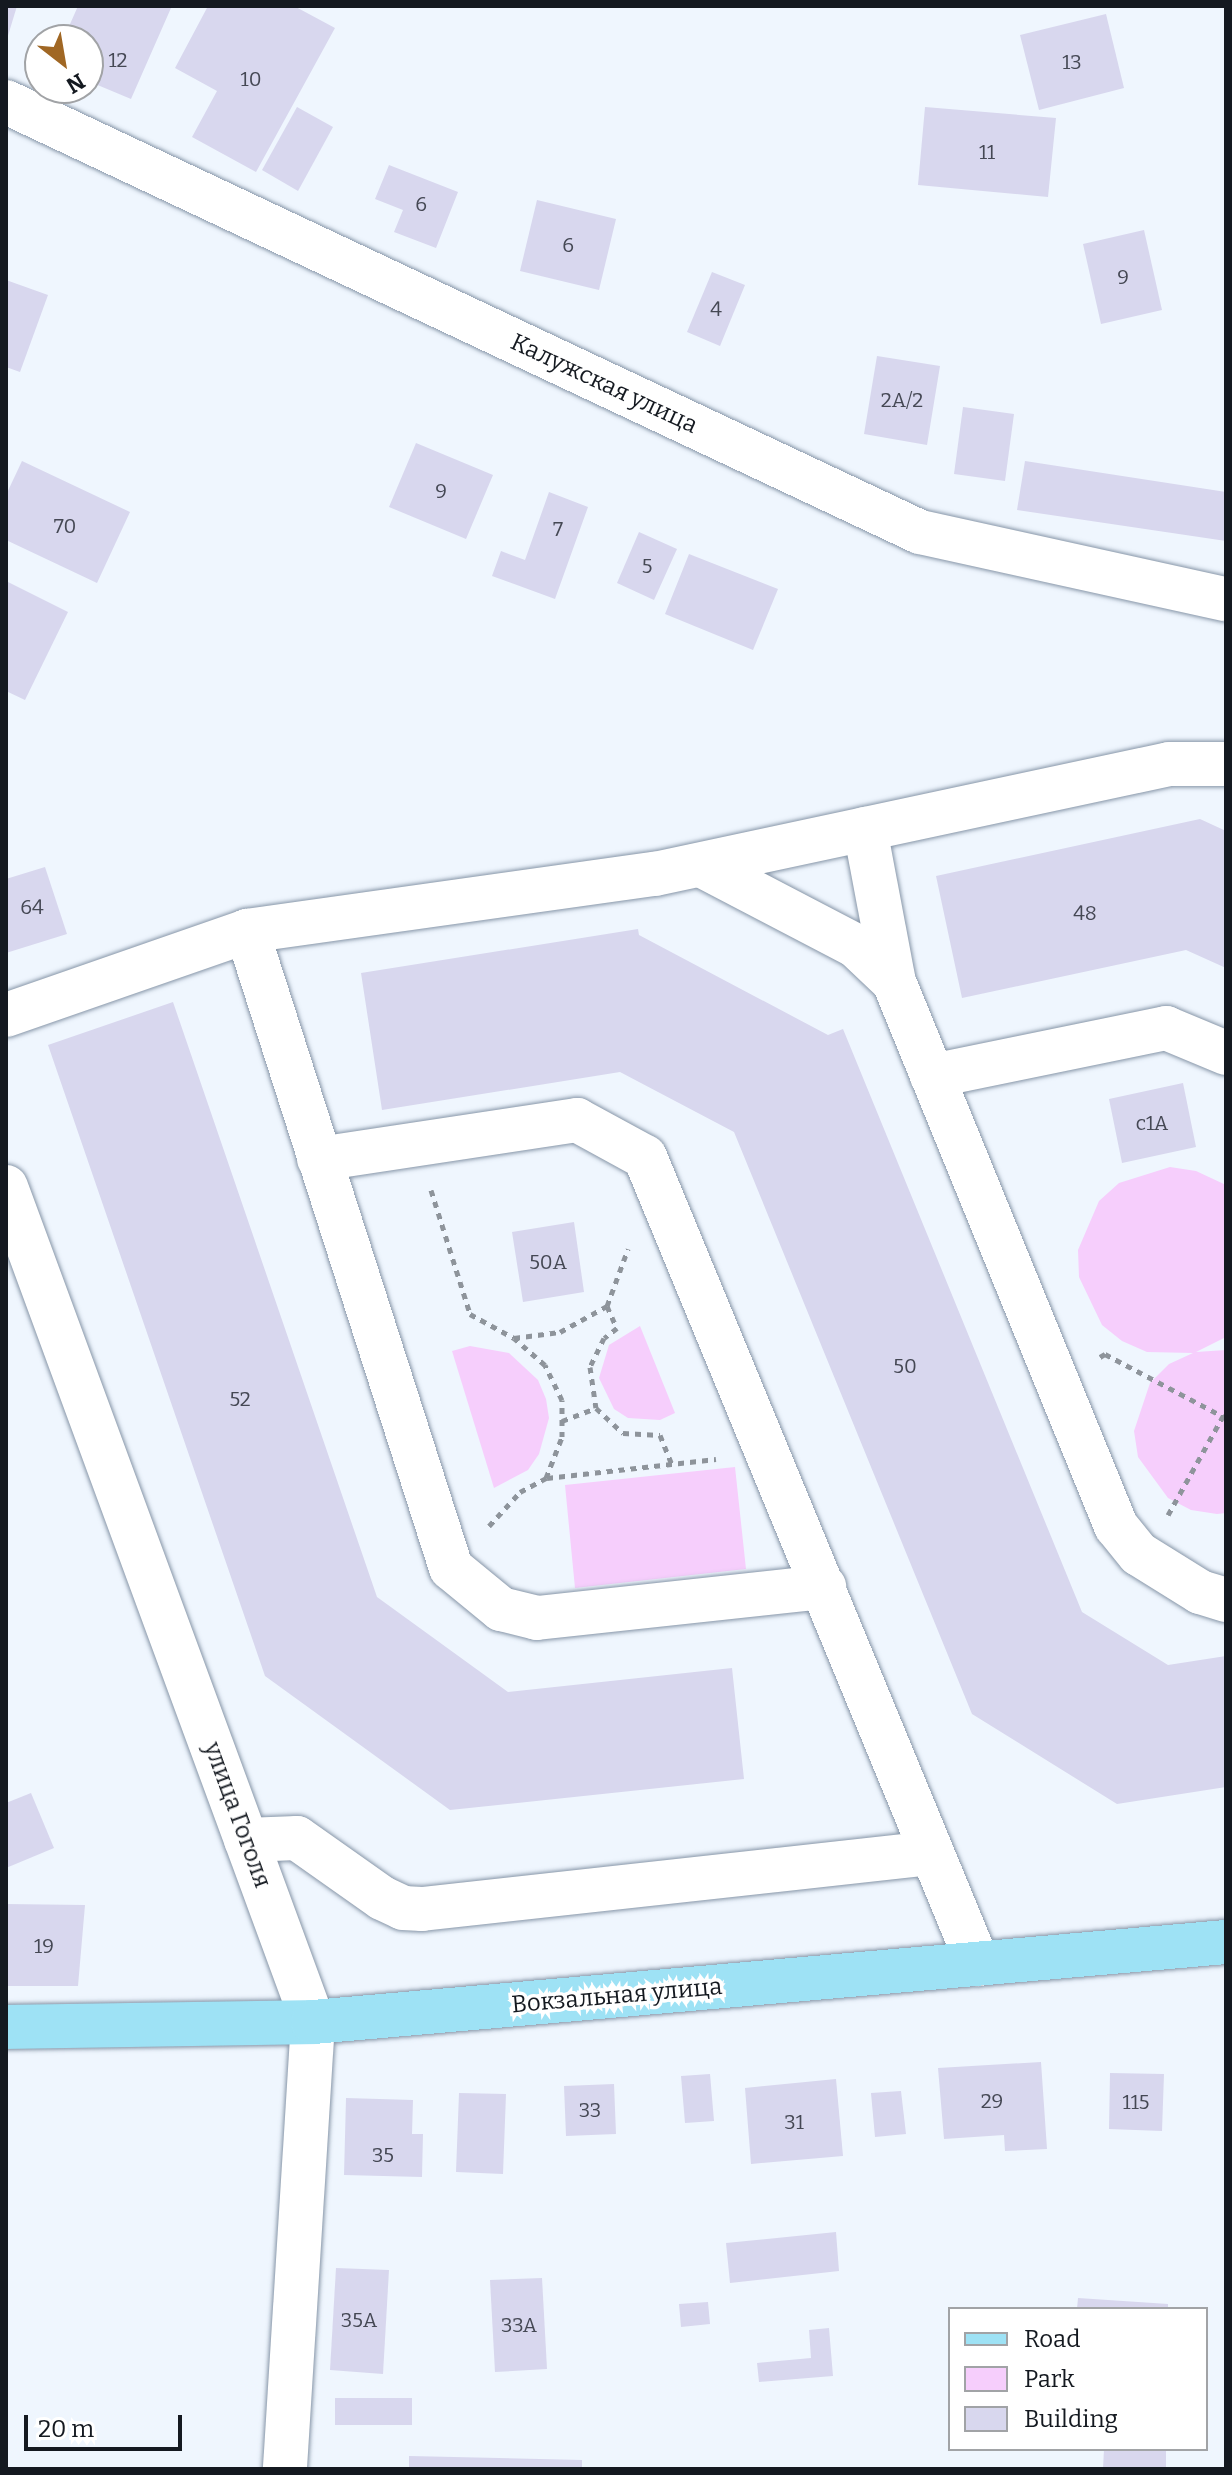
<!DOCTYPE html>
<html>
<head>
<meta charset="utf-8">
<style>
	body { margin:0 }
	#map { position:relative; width:1232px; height:2475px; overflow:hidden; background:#eff6fe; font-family:Bitter,serif }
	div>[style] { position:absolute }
	.green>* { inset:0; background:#f6cefc }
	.building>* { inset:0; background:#d8d7ee }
	.path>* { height:5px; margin-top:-2.5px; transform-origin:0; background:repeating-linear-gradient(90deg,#8e949b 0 6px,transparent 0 12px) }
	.roads { filter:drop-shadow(0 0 2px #8796a8) drop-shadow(0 0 2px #8796a8) }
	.minor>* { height:44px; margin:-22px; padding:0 22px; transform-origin:22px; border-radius:22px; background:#fff }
	.major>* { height:44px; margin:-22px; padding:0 22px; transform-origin:22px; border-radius:22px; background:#9ee2f5 }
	span { translate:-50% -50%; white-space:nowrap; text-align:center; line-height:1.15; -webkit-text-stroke:7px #fff; paint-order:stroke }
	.number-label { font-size:20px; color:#454854 }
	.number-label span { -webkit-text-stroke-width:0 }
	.street-label { font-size:24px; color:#141920 }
	.frame { position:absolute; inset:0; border:8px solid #141920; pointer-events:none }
	.legend { position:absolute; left:948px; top:2307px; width:260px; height:144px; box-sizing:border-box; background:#fff; border:2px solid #a1a3a6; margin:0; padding:10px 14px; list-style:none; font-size:24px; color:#141920 }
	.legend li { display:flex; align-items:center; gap:16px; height:40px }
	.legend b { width:40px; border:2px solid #a1a3a6 }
	.north { position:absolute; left:24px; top:24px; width:80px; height:80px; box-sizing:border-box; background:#fff; border:2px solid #a1a3a6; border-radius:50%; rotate:149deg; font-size:22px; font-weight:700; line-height:32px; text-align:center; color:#141920 }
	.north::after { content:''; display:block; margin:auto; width:28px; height:36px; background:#a06724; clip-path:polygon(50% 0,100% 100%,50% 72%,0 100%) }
	.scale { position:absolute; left:24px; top:2415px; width:158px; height:36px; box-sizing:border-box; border:4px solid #141920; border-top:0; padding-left:10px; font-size:24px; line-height:28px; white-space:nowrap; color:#141920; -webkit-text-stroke:6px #fff; paint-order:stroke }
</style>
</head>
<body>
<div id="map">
	<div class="green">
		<div style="clip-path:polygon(1170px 1167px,1196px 1171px,1226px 1185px,1226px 1337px,1196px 1352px,1226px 1350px,1226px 1513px,1217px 1514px,1191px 1510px,1168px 1498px,1138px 1457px,1134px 1431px,1150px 1383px,1169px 1364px,1193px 1353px,1147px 1352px,1122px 1341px,1102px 1325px,1079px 1277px,1078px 1250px,1099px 1201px,1119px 1183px)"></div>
		<div style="clip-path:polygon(640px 1326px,675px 1413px,660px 1420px,628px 1418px,614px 1409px,599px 1378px,609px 1345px)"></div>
		<div style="clip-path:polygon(470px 1346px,509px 1353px,538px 1380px,546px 1399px,549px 1418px,539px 1454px,528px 1470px,494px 1488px,452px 1351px)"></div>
		<div style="clip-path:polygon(735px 1467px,746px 1569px,575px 1588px,565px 1485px)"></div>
	</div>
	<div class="building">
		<div style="clip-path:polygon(6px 6px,17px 6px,7px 39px,6px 39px)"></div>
		<div style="clip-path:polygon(78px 6px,171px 8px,131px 99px,88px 81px,88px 40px,63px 40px)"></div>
		<div style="clip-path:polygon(208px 6px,294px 6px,335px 28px,256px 172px,192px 137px,217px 91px,175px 68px)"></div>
		<div style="clip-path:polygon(1106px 14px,1124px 88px,1039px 110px,1020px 35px)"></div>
		<div style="clip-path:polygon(297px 107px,333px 127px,298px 191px,262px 170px)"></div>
		<div style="clip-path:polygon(925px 107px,1056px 118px,1048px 197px,918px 185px)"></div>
		<div style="clip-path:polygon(389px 165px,458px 192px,436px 248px,394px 232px,403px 210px,375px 199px)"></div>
		<div style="clip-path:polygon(537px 200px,616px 219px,599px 290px,520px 271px)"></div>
		<div style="clip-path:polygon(1144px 230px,1162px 310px,1101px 324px,1083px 244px)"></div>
		<div style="clip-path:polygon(712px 272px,745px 285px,720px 346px,687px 332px)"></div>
		<div style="clip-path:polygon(6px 280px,48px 295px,20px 372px,6px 367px)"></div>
		<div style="clip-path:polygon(877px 356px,940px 366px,927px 445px,864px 434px)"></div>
		<div style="clip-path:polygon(963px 407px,1014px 414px,1005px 481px,954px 474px)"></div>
		<div style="clip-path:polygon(416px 443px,493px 475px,466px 539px,389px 507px)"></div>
		<div style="clip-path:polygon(22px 461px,130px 512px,97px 583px,6px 540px,6px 495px)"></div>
		<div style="clip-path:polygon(1025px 461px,1226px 492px,1226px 541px,1017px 510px)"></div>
		<div style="clip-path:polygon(549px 492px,588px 507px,555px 599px,492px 576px,501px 551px,525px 560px)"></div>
		<div style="clip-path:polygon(639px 532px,677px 549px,654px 600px,617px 583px)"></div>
		<div style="clip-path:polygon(689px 554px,778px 589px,753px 650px,665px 614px)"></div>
		<div style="clip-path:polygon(6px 581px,68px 612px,25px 700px,6px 691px)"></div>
		<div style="clip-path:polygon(1200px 819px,1226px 831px,1226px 968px,1186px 950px,962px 998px,936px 876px)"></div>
		<div style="clip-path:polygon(45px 867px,67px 934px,6px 953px,6px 879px)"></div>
		<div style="clip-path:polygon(638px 929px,639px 935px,828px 1035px,843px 1029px,1082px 1612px,1168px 1665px,1226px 1656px,1226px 1787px,1117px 1804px,972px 1714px,734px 1132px,620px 1072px,382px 1110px,361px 973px)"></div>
		<div style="clip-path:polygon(173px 1002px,377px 1597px,508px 1692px,732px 1668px,744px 1779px,450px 1810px,265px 1676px,48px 1045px)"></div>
		<div style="clip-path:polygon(1183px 1083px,1196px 1147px,1122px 1163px,1109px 1099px)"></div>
		<div style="clip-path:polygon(574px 1222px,584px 1292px,523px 1302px,512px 1232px)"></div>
		<div style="clip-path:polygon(31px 1793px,54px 1848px,6px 1868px,6px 1803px)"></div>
		<div style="clip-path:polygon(6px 1904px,85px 1905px,78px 1986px,6px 1986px)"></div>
		<div style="clip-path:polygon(1041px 2062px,1047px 2149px,1005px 2151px,1004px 2135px,944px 2139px,938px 2068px)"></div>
		<div style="clip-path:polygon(1110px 2073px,1164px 2074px,1162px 2131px,1109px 2129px)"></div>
		<div style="clip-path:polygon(710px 2074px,714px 2121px,685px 2123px,681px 2076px)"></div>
		<div style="clip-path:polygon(836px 2079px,843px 2156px,751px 2164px,745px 2088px)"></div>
		<div style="clip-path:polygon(614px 2084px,616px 2134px,566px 2136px,564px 2086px)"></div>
		<div style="clip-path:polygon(901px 2091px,906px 2134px,875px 2137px,871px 2093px)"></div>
		<div style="clip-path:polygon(459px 2093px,506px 2094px,503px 2174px,456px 2172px)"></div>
		<div style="clip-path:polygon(346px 2098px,413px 2100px,412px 2134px,423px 2134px,422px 2177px,344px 2175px)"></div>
		<div style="clip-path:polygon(836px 2232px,839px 2271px,730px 2283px,726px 2243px)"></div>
		<div style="clip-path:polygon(336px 2268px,389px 2270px,383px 2374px,330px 2370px)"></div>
		<div style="clip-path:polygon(542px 2278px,547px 2369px,495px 2372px,490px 2280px)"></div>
		<div style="clip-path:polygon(1078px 2298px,1168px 2304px,1168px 2309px,1077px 2309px)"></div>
		<div style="clip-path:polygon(708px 2302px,710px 2324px,681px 2327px,679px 2304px)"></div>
		<div style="clip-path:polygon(829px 2328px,833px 2376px,759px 2382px,757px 2363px,811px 2358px,809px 2330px)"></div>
		<div style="clip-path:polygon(335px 2398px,412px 2398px,412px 2425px,335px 2425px)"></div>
		<div style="clip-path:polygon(1104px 2449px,1166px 2449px,1166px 2469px,1103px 2469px)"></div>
		<div style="clip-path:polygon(409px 2456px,582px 2460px,582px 2469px,409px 2469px)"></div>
	</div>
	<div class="path">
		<div style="left:431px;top:1190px;width:130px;rotate:72.5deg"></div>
		<div style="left:470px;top:1314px;width:50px;rotate:28.6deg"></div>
		<div style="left:514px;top:1338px;width:46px;rotate:-7.4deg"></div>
		<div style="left:560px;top:1332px;width:54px;rotate:-29deg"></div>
		<div style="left:607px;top:1306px;width:61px;rotate:-69.8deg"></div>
		<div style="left:607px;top:1306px;width:24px;rotate:66deg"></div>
		<div style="left:617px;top:1328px;width:16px;rotate:142deg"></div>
		<div style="left:604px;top:1338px;width:32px;rotate:116deg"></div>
		<div style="left:590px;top:1367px;width:41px;rotate:81.7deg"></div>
		<div style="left:596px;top:1408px;width:37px;rotate:43deg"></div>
		<div style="left:623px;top:1433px;width:37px;rotate:3deg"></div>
		<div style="left:660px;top:1435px;width:31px;rotate:68deg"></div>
		<div style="left:1100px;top:1357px;width:6px;rotate:-31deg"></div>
		<div style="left:1105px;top:1354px;width:137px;rotate:27.9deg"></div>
		<div style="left:562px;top:1421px;width:36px;rotate:-21deg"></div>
		<div style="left:547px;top:1478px;width:170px;rotate:-6.4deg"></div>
		<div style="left:1168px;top:1515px;width:119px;rotate:-60.9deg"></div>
		<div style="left:489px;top:1526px;width:46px;rotate:-47.6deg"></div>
		<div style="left:520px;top:1492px;width:30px;rotate:-28deg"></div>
		<div style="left:546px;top:1478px;width:44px;rotate:-68.7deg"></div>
		<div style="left:562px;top:1437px;width:37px;rotate:-90deg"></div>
		<div style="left:562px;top:1400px;width:39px;rotate:-116deg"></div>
		<div style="left:545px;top:1365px;width:41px;rotate:-138.9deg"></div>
	</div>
	<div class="roads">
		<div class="minor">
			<div style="left:6px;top:102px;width:1010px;rotate:25.2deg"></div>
			<div style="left:920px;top:532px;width:313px;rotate:12.4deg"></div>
			<div style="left:865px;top:829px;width:156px;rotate:79.3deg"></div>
			<div style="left:894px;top:982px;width:588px;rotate:67.8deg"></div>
			<div style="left:1116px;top:1526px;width:36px;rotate:51deg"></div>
			<div style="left:1139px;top:1554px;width:72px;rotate:31.9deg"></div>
			<div style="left:1200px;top:1592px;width:27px;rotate:17deg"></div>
			<div style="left:701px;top:865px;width:175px;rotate:27.6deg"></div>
			<div style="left:856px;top:946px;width:52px;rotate:43.5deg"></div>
			<div style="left:247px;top:931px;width:669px;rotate:72.24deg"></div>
			<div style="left:451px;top:1568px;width:65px;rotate:39.4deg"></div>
			<div style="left:501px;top:1609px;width:37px;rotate:14deg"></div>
			<div style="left:537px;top:1618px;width:289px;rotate:-6.2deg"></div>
			<div style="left:6px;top:1015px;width:255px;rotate:-19.2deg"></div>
			<div style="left:247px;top:931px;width:412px;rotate:-8deg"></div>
			<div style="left:655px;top:874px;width:526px;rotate:-12.08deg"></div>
			<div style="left:1169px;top:764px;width:57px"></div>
			<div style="left:932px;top:1076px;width:239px;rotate:-11.6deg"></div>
			<div style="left:1166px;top:1028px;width:65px;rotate:22.6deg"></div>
			<div style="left:319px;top:1159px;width:261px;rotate:-8.6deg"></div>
			<div style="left:577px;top:1120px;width:77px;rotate:28.6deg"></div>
			<div style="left:645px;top:1157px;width:873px;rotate:67.58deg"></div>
			<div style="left:6px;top:1187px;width:890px;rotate:69.81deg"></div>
			<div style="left:313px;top:2022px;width:448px;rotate:93.6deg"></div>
			<div style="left:246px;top:1840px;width:51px;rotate:-2.2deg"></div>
			<div style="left:297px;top:1838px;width:104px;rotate:35.2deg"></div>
			<div style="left:382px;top:1898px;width:23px;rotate:25deg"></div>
			<div style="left:403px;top:1908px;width:19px;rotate:3deg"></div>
			<div style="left:422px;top:1909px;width:513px;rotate:-6.27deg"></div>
		</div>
		<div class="major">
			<div style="left:6px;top:2027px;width:307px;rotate:-0.9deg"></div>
			<div style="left:313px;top:2022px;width:916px;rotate:-5.01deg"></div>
		</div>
	</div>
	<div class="number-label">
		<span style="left:118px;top:60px">12</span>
		<span style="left:1072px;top:62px">13</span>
		<span style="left:251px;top:79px">10</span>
		<span style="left:987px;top:152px">11</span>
		<span style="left:421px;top:204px">6</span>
		<span style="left:568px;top:245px">6</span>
		<span style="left:1123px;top:277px">9</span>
		<span style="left:716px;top:309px">4</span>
		<span style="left:902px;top:400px">2А/2</span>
		<span style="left:441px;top:491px">9</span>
		<span style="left:65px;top:526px">70</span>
		<span style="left:558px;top:529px">7</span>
		<span style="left:647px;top:566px">5</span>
		<span style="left:32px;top:907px">64</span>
		<span style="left:1085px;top:913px">48</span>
		<span style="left:1152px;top:1123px">с1А</span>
		<span style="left:548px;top:1262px">50А</span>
		<span style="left:905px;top:1366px">50</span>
		<span style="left:240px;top:1399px">52</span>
		<span style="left:44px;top:1946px">19</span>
		<span style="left:992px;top:2101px">29</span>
		<span style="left:1136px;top:2102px">115</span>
		<span style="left:590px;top:2110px">33</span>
		<span style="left:794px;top:2122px">31</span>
		<span style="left:383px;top:2155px">35</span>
		<span style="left:359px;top:2320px">35А</span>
		<span style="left:519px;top:2325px">33А</span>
	</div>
	<div class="street-label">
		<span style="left:604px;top:384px;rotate:25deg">Калужская улица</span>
		<span style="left:237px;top:1815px;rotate:70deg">улица Гоголя</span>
		<span style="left:617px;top:1996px;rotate:-5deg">Вокзальная улица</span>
	</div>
	<div class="frame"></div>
	<ul class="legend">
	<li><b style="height:10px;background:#9ee2f5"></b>Road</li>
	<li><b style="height:22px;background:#f6cefc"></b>Park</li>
	<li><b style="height:22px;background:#d8d7ee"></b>Building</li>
	</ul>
	<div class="north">N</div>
	<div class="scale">20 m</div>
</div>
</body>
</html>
